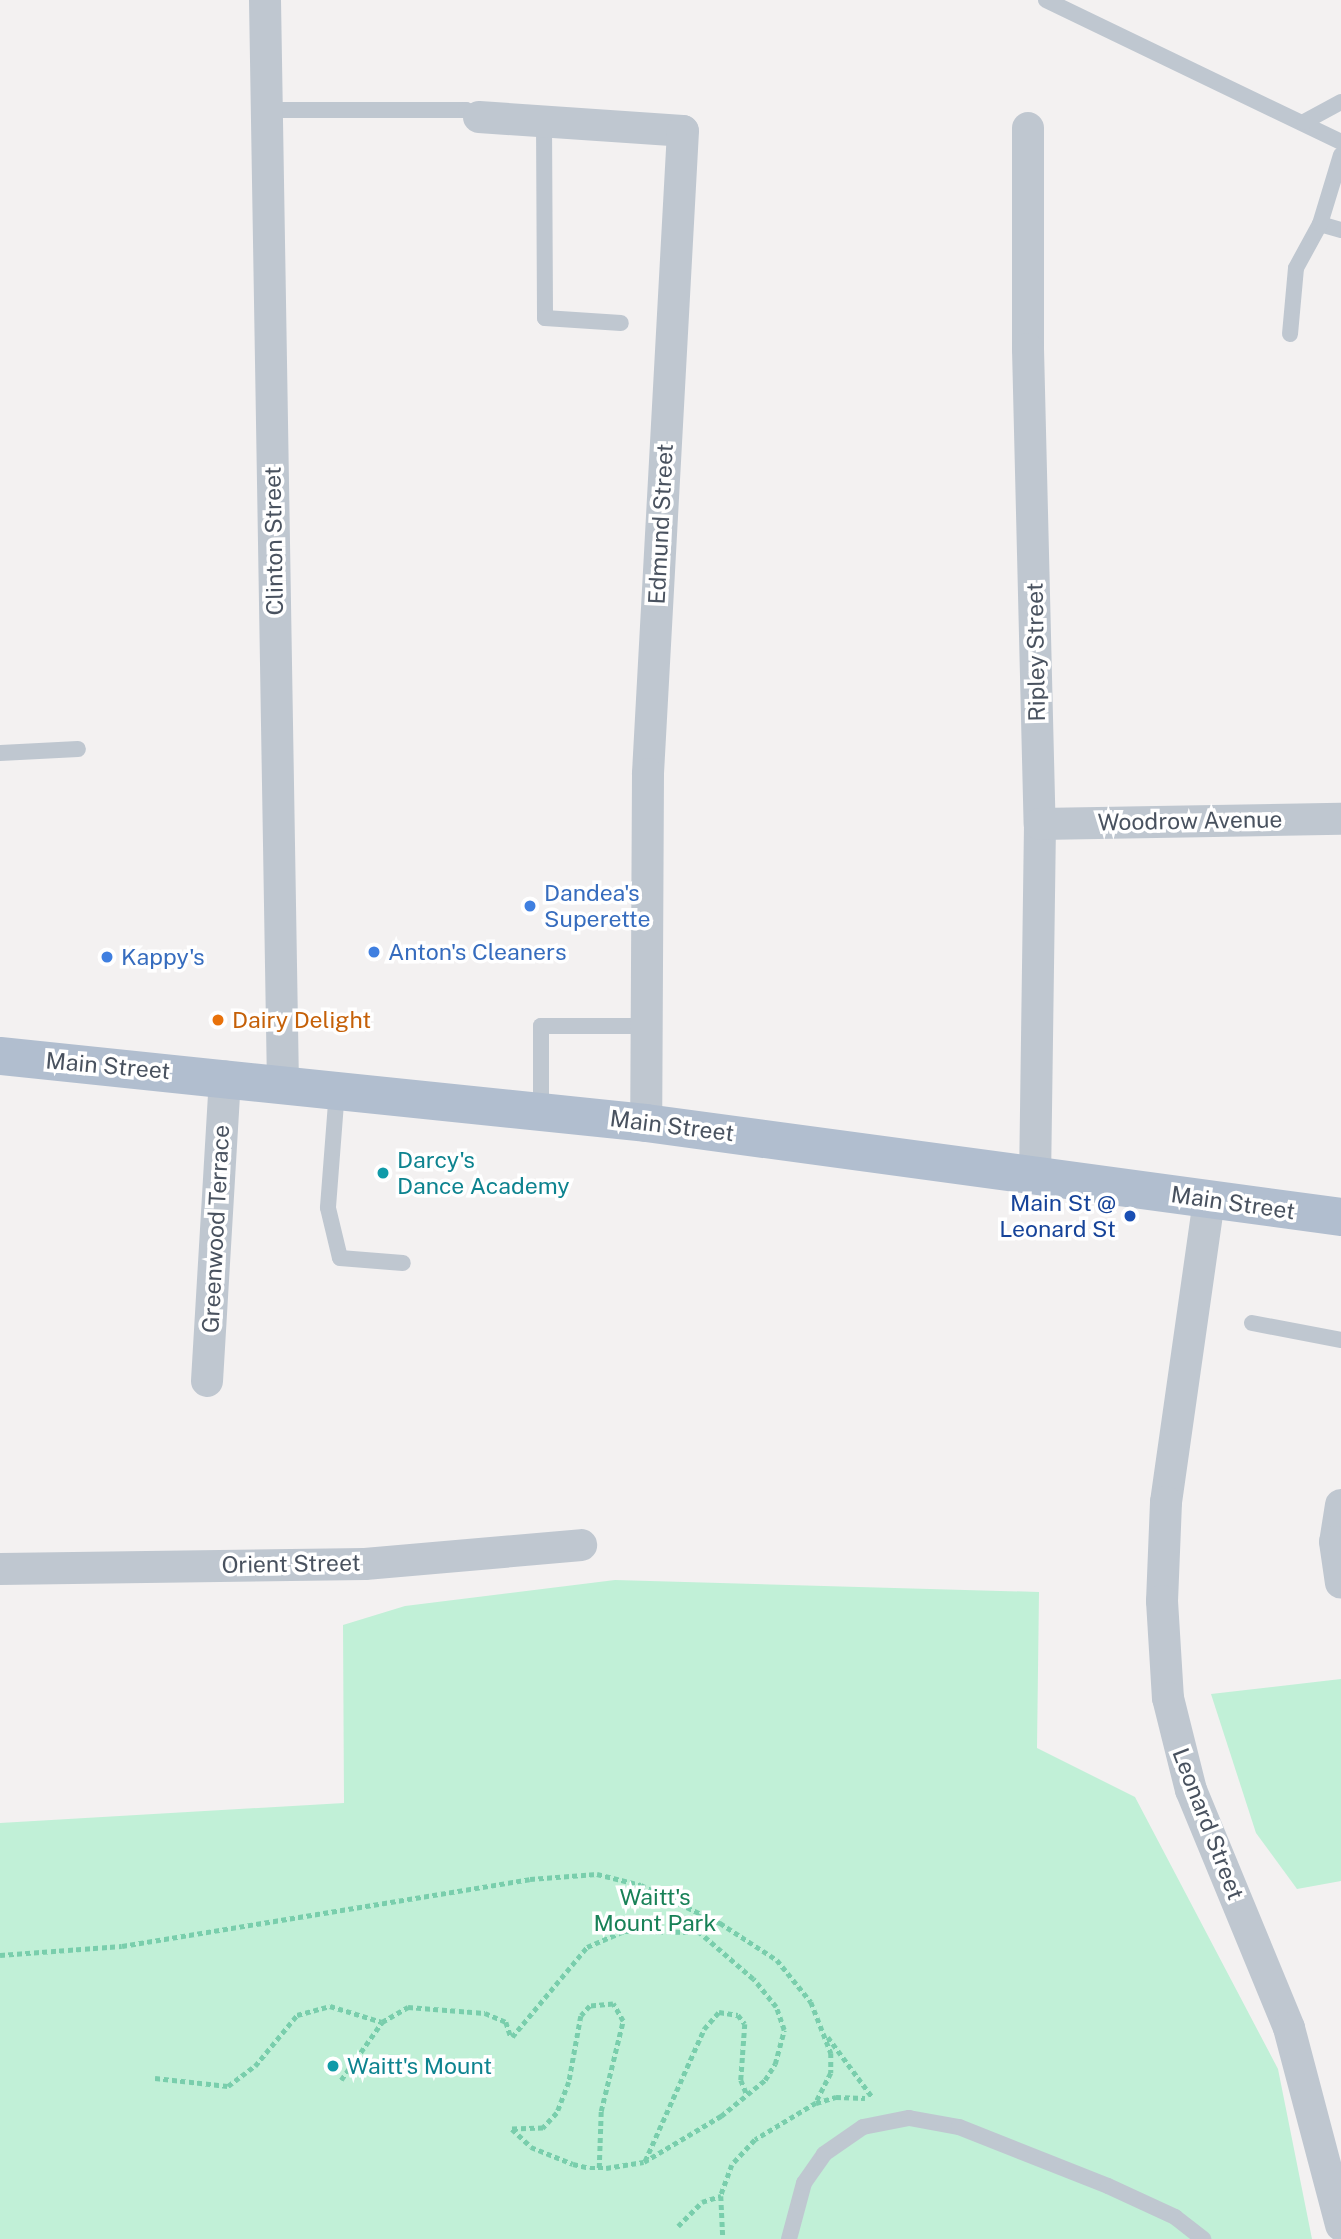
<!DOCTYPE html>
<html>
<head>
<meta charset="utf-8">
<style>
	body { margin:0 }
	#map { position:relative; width:1341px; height:2239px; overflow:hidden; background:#f3f1f1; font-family:"Public Sans",sans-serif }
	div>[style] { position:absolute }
	.green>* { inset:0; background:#c1f0d7 }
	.path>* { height:4.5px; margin-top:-2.25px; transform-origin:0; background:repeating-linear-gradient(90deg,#79ceac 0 5px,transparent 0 8.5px) }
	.lane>* { height:16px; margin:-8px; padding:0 8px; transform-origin:8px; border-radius:8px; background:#bfc7d0 }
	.street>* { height:32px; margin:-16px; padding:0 16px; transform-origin:16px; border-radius:16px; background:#bfc7d0 }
	.primary>* { height:38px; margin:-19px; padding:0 19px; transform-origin:19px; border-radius:19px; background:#b1becf }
	.dots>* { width:19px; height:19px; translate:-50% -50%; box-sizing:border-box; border:4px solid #fff; border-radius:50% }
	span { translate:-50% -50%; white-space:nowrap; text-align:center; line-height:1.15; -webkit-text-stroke:7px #fff; paint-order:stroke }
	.street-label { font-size:23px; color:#49525f }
	.shop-label { font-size:23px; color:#366cbe }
	.left { translate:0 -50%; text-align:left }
	.food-label { font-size:23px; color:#c56008 }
	.culture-label { font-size:23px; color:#0d838f }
	.transit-label { font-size:23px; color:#164399 }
	.right { translate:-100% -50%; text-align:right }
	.park-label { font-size:23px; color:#188157 }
</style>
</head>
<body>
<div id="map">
	<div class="green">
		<div style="clip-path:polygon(615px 1580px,1039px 1592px,1037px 1748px,1135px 1797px,1278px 2069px,1312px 2239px,0 2239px,0 1823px,344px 1803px,343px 1625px,405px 1606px)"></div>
		<div style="clip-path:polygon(1341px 1679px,1341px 1881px,1297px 1889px,1256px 1833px,1211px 1694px)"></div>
	</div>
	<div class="path">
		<div style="left:0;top:1955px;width:122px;rotate:-4.2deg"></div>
		<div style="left:122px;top:1946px;width:413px;rotate:-9.3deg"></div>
		<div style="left:530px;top:1879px;width:67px;rotate:-4.3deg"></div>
		<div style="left:597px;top:1874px;width:45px;rotate:14deg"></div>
		<div style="left:641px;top:1885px;width:88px;rotate:25.7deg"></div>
		<div style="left:720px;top:1923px;width:68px;rotate:33deg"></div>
		<div style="left:777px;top:1960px;width:54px;rotate:51deg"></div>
		<div style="left:811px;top:2002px;width:55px;rotate:68.6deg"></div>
		<div style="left:831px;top:2053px;width:20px;rotate:90deg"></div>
		<div style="left:831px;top:2073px;width:34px;rotate:117deg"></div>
		<div style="left:816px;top:2103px;width:71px;rotate:148.8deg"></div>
		<div style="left:755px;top:2140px;width:34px;rotate:133deg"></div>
		<div style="left:732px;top:2165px;width:33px;rotate:110deg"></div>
		<div style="left:721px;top:2196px;width:43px;rotate:87.3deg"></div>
		<div style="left:512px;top:2037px;width:117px;rotate:-50.2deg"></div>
		<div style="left:587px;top:1947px;width:40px;rotate:-23.4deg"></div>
		<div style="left:624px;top:1931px;width:68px;rotate:0.8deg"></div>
		<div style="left:692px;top:1932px;width:20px;rotate:-63deg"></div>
		<div style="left:828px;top:2037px;width:76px;rotate:53.6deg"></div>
		<div style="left:155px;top:2078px;width:73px;rotate:6.3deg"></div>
		<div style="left:228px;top:2086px;width:34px;rotate:-37deg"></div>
		<div style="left:255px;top:2066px;width:66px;rotate:-50.5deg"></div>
		<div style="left:297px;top:2015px;width:34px;rotate:-15deg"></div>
		<div style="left:330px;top:2006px;width:54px;rotate:17.1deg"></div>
		<div style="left:341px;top:2080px;width:71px;rotate:-54.7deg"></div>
		<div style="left:382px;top:2022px;width:30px;rotate:-30deg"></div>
		<div style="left:408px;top:2007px;width:77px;rotate:4.5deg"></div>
		<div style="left:485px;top:2013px;width:23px;rotate:23deg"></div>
		<div style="left:506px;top:2022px;width:16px;rotate:72deg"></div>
		<div style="left:816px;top:2103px;width:21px;rotate:-17deg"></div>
		<div style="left:836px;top:2097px;width:29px;rotate:2deg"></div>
		<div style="left:645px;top:2161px;width:145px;rotate:-65.9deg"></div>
		<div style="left:704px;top:2029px;width:23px;rotate:-49deg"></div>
		<div style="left:719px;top:2012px;width:19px;rotate:9deg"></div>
		<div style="left:738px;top:2015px;width:11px;rotate:52deg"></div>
		<div style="left:745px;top:2024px;width:56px;rotate:94.1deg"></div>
		<div style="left:741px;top:2080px;width:16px;rotate:68deg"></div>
		<div style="left:599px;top:2168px;width:57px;rotate:-88deg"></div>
		<div style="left:601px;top:2111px;width:93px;rotate:-76.3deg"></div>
		<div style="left:623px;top:2021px;width:20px;rotate:-120deg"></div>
		<div style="left:613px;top:2004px;width:23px;rotate:175deg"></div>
		<div style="left:590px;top:2006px;width:13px;rotate:132deg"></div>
		<div style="left:581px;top:2016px;width:67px;rotate:100.3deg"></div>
		<div style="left:569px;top:2082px;width:33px;rotate:111deg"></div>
		<div style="left:557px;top:2113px;width:21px;rotate:133deg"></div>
		<div style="left:543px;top:2128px;width:31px;rotate:178deg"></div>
		<div style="left:512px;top:2129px;width:26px;rotate:43deg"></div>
		<div style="left:531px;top:2147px;width:45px;rotate:22deg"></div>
		<div style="left:573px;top:2164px;width:17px;rotate:13deg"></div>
		<div style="left:590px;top:2168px;width:16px"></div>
		<div style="left:606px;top:2168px;width:38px;rotate:-9deg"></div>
		<div style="left:644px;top:2162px;width:90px;rotate:-30.9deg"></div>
		<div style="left:721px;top:2116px;width:57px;rotate:-39.3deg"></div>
		<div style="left:765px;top:2080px;width:19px;rotate:-58deg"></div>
		<div style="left:775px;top:2064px;width:35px;rotate:-75deg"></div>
		<div style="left:784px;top:2030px;width:24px;rotate:-109deg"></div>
		<div style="left:776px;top:2007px;width:36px;rotate:-129deg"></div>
		<div style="left:753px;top:1979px;width:77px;rotate:-139.2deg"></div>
		<div style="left:678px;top:2226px;width:34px;rotate:-45deg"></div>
		<div style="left:702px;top:2202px;width:20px;rotate:-18deg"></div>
	</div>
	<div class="lane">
		<div style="left:1046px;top:0;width:327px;rotate:25.7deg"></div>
		<div style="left:267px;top:110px;width:199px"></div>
		<div style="left:466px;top:110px;width:15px;rotate:28deg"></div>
		<div style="left:544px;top:122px;width:196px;rotate:89.7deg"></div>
		<div style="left:545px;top:318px;width:76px;rotate:3.8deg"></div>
		<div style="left:1304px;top:122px;width:42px;rotate:-28.4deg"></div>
		<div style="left:1320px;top:224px;width:22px;rotate:16deg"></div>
		<div style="left:1290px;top:334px;width:66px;rotate:-84.8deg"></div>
		<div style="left:1296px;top:268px;width:50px;rotate:-61.4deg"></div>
		<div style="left:1320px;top:224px;width:72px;rotate:-73.1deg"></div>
		<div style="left:0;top:753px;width:78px;rotate:-2.9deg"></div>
		<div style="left:337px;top:1090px;width:118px;rotate:94.4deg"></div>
		<div style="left:328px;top:1208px;width:51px;rotate:76.5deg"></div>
		<div style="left:340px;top:1258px;width:63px;rotate:4.5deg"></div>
		<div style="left:541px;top:1110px;width:84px;rotate:-90deg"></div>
		<div style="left:541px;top:1026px;width:105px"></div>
		<div style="left:1252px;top:1323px;width:91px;rotate:10.8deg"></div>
		<div style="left:789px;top:2239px;width:58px;rotate:-75deg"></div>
		<div style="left:804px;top:2183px;width:35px;rotate:-55deg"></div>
		<div style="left:824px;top:2154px;width:47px;rotate:-34.7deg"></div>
		<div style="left:863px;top:2127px;width:47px;rotate:-11.1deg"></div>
		<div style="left:909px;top:2118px;width:51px;rotate:10.2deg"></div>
		<div style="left:959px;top:2127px;width:160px;rotate:21.6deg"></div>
		<div style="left:1108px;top:2186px;width:74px;rotate:24.8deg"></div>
		<div style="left:1175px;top:2217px;width:36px;rotate:38deg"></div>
	</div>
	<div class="street">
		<div style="left:265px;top:0;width:1082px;rotate:89.05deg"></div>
		<div style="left:479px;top:117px;width:204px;rotate:3.9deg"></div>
		<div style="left:683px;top:131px;width:644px;rotate:93.12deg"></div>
		<div style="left:648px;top:774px;width:349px;rotate:90.3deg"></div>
		<div style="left:1028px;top:128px;width:221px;rotate:90deg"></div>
		<div style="left:1028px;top:349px;width:475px;rotate:88.6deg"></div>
		<div style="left:1040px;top:824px;width:352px;rotate:90.8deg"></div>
		<div style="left:1040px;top:824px;width:301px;rotate:-1deg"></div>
		<div style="left:1209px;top:1200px;width:305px;rotate:98.1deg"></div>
		<div style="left:1166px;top:1502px;width:99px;rotate:92.3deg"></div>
		<div style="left:1162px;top:1601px;width:97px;rotate:86.5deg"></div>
		<div style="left:1168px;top:1698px;width:95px;rotate:76deg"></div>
		<div style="left:1191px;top:1790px;width:257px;rotate:67.6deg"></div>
		<div style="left:1289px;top:2028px;width:204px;rotate:75.2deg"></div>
		<div style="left:207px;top:1381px;width:305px;rotate:-86.6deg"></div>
		<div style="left:1341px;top:1505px;width:37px;rotate:99deg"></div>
		<div style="left:1335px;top:1542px;width:41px;rotate:81.7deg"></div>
		<div style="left:0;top:1569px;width:365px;rotate:-0.8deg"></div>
		<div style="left:365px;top:1564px;width:217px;rotate:-5deg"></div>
	</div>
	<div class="primary">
		<div style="left:0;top:1056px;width:649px;rotate:5.92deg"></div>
		<div style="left:646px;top:1123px;width:701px;rotate:7.7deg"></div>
	</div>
	<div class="dots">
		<div style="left:530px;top:906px;background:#3f7fe0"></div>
		<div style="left:374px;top:952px;background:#3f7fe0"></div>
		<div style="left:107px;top:957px;background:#3f7fe0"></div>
		<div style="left:218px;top:1020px;background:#e8710a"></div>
		<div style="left:383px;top:1173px;background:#0f9aa8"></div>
		<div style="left:1130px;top:1216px;background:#1a4fb4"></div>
		<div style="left:333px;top:2066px;background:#0f9aa8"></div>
	</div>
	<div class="street-label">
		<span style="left:661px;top:524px;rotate:-87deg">Edmund Street</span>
		<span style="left:274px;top:541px;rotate:-91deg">Clinton Street</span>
		<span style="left:1036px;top:652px;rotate:-91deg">Ripley Street</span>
		<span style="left:1190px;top:821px;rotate:-1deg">Woodrow Avenue</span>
		<span style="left:108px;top:1066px;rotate:5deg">Main Street</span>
		<span style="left:672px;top:1126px;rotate:7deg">Main Street</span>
		<span style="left:1233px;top:1203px;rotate:8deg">Main Street</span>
		<span style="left:216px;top:1229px;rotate:-87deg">Greenwood Terrace</span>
		<span style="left:291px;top:1564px;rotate:-1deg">Orient Street</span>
		<span style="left:1208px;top:1824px;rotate:69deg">Leonard Street</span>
	</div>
	<div class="shop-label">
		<span class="left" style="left:544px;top:906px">Dandea's<br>Superette</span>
		<span class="left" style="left:388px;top:952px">Anton's Cleaners</span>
		<span class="left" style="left:121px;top:957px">Kappy's</span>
	</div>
	<div class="food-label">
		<span class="left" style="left:232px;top:1020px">Dairy Delight</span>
	</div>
	<div class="culture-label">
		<span class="left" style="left:397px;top:1173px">Darcy's<br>Dance Academy</span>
		<span class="left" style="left:347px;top:2066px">Waitt's Mount</span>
	</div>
	<div class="transit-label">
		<span class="right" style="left:1116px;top:1216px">Main St @<br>Leonard St</span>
	</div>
	<div class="park-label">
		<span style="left:655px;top:1910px">Waitt's<br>Mount Park</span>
	</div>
</div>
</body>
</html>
